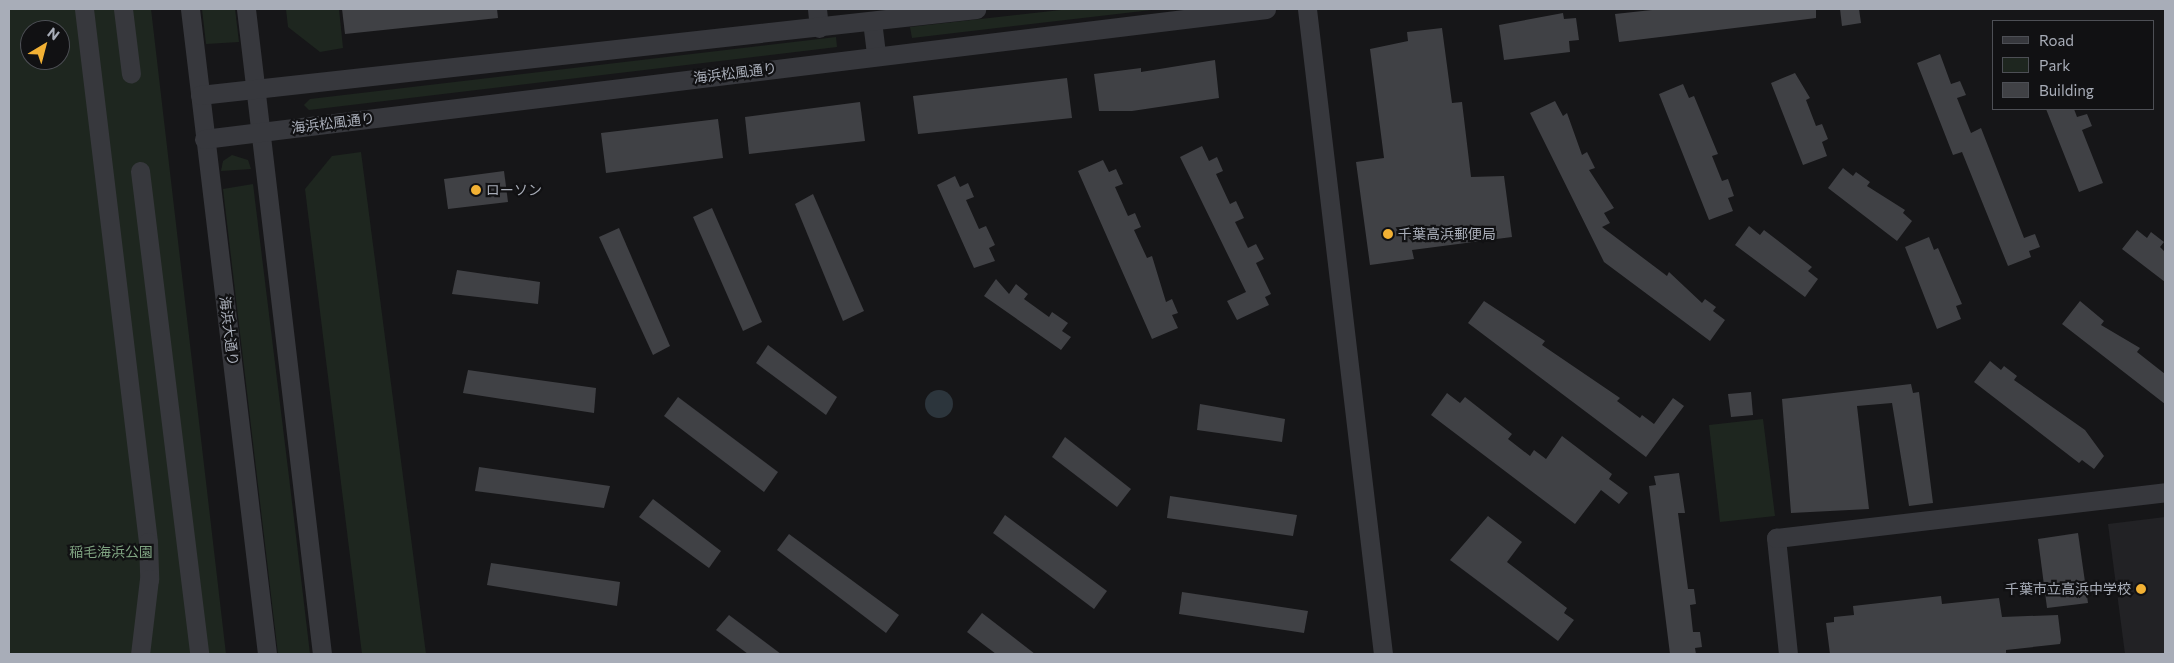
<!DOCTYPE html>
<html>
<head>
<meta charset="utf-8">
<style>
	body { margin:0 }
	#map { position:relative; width:2174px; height:663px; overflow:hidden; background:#161618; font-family:Commissioner,"Noto Sans JP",sans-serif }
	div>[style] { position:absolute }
	.built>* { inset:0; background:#222225 }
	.green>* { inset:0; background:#1e261f }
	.water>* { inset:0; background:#2c353c }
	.round { border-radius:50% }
	.building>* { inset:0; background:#404145 }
	.minor>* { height:19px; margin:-9.5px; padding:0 9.5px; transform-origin:9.5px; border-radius:9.5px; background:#37383d }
	.dots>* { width:14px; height:14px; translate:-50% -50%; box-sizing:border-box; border:2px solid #111113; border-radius:50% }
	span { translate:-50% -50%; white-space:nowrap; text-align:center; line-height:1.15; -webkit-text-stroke:4.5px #111113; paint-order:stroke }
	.street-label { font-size:14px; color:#a8adb8 }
	.poi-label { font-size:14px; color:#a8adb8 }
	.left { translate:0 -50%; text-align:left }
	.right { translate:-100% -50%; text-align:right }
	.park-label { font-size:14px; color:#7fa381 }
	.frame { position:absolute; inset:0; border:10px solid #a8adb8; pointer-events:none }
	.legend { position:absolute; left:1992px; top:20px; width:162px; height:90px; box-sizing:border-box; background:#111113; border:1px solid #4d4f55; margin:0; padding:6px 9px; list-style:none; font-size:15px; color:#a8adb8 }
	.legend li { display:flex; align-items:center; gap:10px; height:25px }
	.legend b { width:25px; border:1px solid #4d4f55 }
	.north { position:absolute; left:20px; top:20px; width:50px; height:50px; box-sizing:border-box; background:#111113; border:1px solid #4d4f55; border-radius:50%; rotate:37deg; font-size:14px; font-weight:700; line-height:20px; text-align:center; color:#a8adb8 }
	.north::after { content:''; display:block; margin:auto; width:18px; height:22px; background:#f2b134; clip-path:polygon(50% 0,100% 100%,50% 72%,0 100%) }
</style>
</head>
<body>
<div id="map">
	<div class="built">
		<div style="clip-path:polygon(2165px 517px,2165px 654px,2125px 654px,2108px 524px)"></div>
	</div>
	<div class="green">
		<div style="clip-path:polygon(evenodd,9px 9px,151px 9px,226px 654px,9px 654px,9px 9px,30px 30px,60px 30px,60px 60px,30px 60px,30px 30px)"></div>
		<div style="clip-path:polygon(202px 9px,235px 9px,239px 42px,206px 44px)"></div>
		<div style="clip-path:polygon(286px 9px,339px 9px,343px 48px,320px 52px,288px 27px)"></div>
		<div style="clip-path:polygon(1070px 9px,1160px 9px,912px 38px,910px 27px)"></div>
		<div style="clip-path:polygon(836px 37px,837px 47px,309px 110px,304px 105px,310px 99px)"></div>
		<div style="clip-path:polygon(361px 152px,426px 654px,362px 654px,305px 189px,332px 156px)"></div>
		<div style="clip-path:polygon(232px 155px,248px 160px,251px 169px,221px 171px,223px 161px)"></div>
		<div style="clip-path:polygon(253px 184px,289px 477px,310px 654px,278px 654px,223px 189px)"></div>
		<div style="clip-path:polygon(1763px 419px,1775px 516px,1720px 522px,1709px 425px)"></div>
	</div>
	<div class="water">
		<div class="round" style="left:925px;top:390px;width:28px;height:28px"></div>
	</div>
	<div class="building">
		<div style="clip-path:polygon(342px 9px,497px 9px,498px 18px,345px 34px)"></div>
		<div style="clip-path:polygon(1661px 9px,1816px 9px,1816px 18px,1619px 42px,1615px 14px)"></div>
		<div style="clip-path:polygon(1840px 9px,1859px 9px,1861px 23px,1842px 26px)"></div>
		<div style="clip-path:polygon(1563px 13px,1564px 19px,1576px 18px,1579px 40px,1569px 41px,1570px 52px,1504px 60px,1499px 25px)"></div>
		<div style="clip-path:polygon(1442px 28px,1452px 103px,1462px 102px,1471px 177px,1504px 176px,1512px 237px,1412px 250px,1414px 259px,1370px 265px,1356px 162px,1384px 158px,1370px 49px,1408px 41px,1407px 32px)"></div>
		<div style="clip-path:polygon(1940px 54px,1951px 84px,1960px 81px,1966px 95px,1957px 98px,1971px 133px,1981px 128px,2024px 238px,2035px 234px,2040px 247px,2029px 251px,2031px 257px,2008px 266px,1962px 152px,1953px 155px,1917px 63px)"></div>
		<div style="clip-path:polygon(1215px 60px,1219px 98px,1132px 111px,1099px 111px,1094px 74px,1141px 68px,1141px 72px)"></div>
		<div style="clip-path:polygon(1795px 73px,1810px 98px,1806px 100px,1816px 126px,1822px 124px,1828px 139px,1822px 142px,1827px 156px,1803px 165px,1771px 83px)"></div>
		<div style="clip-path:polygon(1067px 78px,1072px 118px,918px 134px,913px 96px)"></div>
		<div style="clip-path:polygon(1683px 84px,1689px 98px,1694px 96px,1718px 154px,1712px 156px,1722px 181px,1728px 179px,1734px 196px,1728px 198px,1733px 211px,1709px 220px,1659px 94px)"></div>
		<div style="clip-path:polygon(1555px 101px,1563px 116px,1567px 113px,1582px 155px,1587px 152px,1595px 168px,1589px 170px,1614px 208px,1604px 213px,1610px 223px,1602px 227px,1667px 276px,1669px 272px,1702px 303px,1705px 299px,1716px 307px,1713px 311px,1725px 320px,1710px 341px,1604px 262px,1530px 113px)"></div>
		<div style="clip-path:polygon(860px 102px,865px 141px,749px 154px,745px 117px)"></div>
		<div style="clip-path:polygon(2046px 109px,2074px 109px,2077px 117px,2087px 114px,2092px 126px,2082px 130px,2103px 183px,2079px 192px)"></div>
		<div style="clip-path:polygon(718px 119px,723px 158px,606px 173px,601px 133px)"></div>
		<div style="clip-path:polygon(1202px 146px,1209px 161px,1217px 157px,1223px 171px,1216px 174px,1230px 204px,1236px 201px,1244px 218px,1235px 222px,1248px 248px,1256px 244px,1264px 259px,1256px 263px,1271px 294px,1265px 297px,1269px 305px,1237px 320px,1227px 301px,1246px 292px,1180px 157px)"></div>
		<div style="clip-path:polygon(1103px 160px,1109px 172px,1116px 169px,1123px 184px,1115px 187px,1128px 216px,1135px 213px,1141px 227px,1134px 230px,1147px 258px,1152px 256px,1166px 302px,1172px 299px,1178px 313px,1172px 315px,1178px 328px,1152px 339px,1078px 171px)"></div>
		<div style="clip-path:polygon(1843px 168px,1853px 176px,1856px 172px,1870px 182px,1867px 186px,1905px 210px,1903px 213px,1912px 221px,1897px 241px,1828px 188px)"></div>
		<div style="clip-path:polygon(504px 171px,508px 202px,448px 209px,444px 179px)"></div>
		<div style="clip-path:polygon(955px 176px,960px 187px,968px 183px,974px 197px,966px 200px,979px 229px,986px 226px,995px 245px,989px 248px,995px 261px,974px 268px,937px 185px)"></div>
		<div style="clip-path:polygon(813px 194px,864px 311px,843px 321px,795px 204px)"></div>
		<div style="clip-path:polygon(712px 208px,762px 322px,743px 331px,693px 217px)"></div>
		<div style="clip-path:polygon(1749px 226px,1760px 235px,1764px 230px,1812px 267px,1808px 271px,1818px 279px,1805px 297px,1735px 245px)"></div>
		<div style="clip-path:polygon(619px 228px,670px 346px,653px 355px,599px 237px)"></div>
		<div style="clip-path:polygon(2137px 230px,2147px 238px,2151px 232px,2164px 242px,2160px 247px,2165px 252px,2165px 282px,2122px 249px)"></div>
		<div style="clip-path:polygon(1929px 237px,1934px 250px,1938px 248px,1962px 304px,1956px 306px,1961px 319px,1937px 329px,1905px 247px)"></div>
		<div style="clip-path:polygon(457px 270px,540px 282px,538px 304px,452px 294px)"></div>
		<div style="clip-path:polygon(996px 279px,1009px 294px,1016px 284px,1028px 294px,1024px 299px,1049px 317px,1052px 312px,1068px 323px,1062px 331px,1071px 337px,1061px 350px,984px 296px)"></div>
		<div style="clip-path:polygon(1484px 301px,1545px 341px,1542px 345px,1620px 398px,1617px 401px,1640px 418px,1642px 415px,1654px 424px,1673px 398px,1684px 406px,1646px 457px,1468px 323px)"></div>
		<div style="clip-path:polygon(2080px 301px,2104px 321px,2101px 325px,2140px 348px,2137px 352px,2165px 374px,2165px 404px,2062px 324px)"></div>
		<div style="clip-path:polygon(768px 345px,837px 397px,826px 415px,756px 363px)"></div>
		<div style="clip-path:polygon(1990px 361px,2001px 370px,2004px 366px,2017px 376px,2014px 380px,2085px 430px,2104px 456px,2094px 469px,2082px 460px,2079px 463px,1974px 382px)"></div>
		<div style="clip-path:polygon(468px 370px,596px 388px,594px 413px,463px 393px)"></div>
		<div style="clip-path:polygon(1911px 384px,1913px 393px,1919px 392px,1933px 503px,1909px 506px,1892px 403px,1857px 406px,1869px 509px,1791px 513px,1782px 399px)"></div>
		<div style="clip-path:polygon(1751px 392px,1753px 415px,1731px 417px,1728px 394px)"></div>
		<div style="clip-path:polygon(1447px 393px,1460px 403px,1465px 397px,1512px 434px,1508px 439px,1530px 456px,1534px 450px,1546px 459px,1562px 436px,1612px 474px,1609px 479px,1628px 493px,1619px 504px,1601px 490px,1575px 524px,1431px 415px)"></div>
		<div style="clip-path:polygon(678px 397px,778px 472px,764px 492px,664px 416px)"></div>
		<div style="clip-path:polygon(1200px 404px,1285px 419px,1282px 442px,1197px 430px)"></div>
		<div style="clip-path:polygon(1065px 437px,1131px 489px,1117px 507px,1052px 457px)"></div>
		<div style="clip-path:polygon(479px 467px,610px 486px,604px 508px,475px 491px)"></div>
		<div style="clip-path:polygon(1679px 473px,1685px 513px,1678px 513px,1688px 589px,1694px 589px,1696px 604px,1690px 605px,1693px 632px,1700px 632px,1702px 647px,1695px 648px,1696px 654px,1670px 654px,1649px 486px,1656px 485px,1654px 476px)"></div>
		<div style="clip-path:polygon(1170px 496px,1297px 515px,1293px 536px,1167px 518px)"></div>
		<div style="clip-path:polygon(653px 499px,721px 551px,709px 568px,639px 517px)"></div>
		<div style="clip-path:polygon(1005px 515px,1107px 591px,1094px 609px,993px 533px)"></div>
		<div style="clip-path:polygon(1488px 516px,1522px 542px,1507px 562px,1567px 608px,1564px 613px,1574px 620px,1558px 641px,1450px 560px)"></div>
		<div style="clip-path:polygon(2078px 533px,2088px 603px,2047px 608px,2038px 539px)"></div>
		<div style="clip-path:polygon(789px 534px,899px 615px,886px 633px,777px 550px)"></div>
		<div style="clip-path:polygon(491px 563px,620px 582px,617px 606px,487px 585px)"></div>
		<div style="clip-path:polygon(1182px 592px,1308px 611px,1304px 633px,1179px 614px)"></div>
		<div style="clip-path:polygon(1941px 596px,1942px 604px,1999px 598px,2002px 617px,2058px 615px,2061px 640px,2060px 644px,2006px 650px,2006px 654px,1830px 654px,1826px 623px,1834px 622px,1834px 617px,1854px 615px,1853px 606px)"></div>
		<div style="clip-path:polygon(982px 613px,1035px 654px,996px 654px,967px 632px)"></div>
		<div style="clip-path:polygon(729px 615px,781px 654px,748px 654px,716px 630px)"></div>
	</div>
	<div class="minor">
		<div style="left:84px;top:9px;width:537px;rotate:83.15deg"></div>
		<div style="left:148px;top:542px;width:37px;rotate:88deg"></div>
		<div style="left:149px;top:579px;width:76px;rotate:96.8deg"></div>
		<div style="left:123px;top:9px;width:65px;rotate:83deg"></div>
		<div style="left:190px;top:9px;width:650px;rotate:83.19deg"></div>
		<div style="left:246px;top:9px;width:649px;rotate:83.28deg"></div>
		<div style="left:817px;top:9px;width:19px;rotate:84deg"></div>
		<div style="left:1307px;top:9px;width:649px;rotate:83.28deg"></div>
		<div style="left:872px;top:21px;width:34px;rotate:83deg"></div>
		<div style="left:200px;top:95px;width:781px;rotate:-6.32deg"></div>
		<div style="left:204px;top:139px;width:1070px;rotate:-6.98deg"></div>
		<div style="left:140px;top:171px;width:487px;rotate:83deg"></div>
		<div style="left:1788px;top:654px;width:117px;rotate:-95.9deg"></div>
		<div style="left:1776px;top:538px;width:392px;rotate:-6.7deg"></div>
	</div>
	<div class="dots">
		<div style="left:476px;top:190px;background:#f2b134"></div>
		<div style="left:1388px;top:234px;background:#f2b134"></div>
		<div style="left:2141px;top:589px;background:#f2b134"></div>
	</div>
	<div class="street-label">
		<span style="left:735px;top:73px;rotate:-7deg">海浜松風通り</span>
		<span style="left:333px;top:123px;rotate:-7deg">海浜松風通り</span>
		<span style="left:229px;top:331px;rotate:83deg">海浜大通り</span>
	</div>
	<div class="poi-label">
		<span class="left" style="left:486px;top:190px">ローソン</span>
		<span class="left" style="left:1398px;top:234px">千葉高浜郵便局</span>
		<span class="right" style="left:2131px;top:589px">千葉市立高浜中学校</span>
	</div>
	<div class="park-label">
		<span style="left:111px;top:552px">稲毛海浜公園</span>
	</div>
	<div class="frame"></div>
	<ul class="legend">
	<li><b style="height:6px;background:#37383d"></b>Road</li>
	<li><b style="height:14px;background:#1e261f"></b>Park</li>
	<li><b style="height:14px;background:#404145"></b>Building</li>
	</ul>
	<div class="north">N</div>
</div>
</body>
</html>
